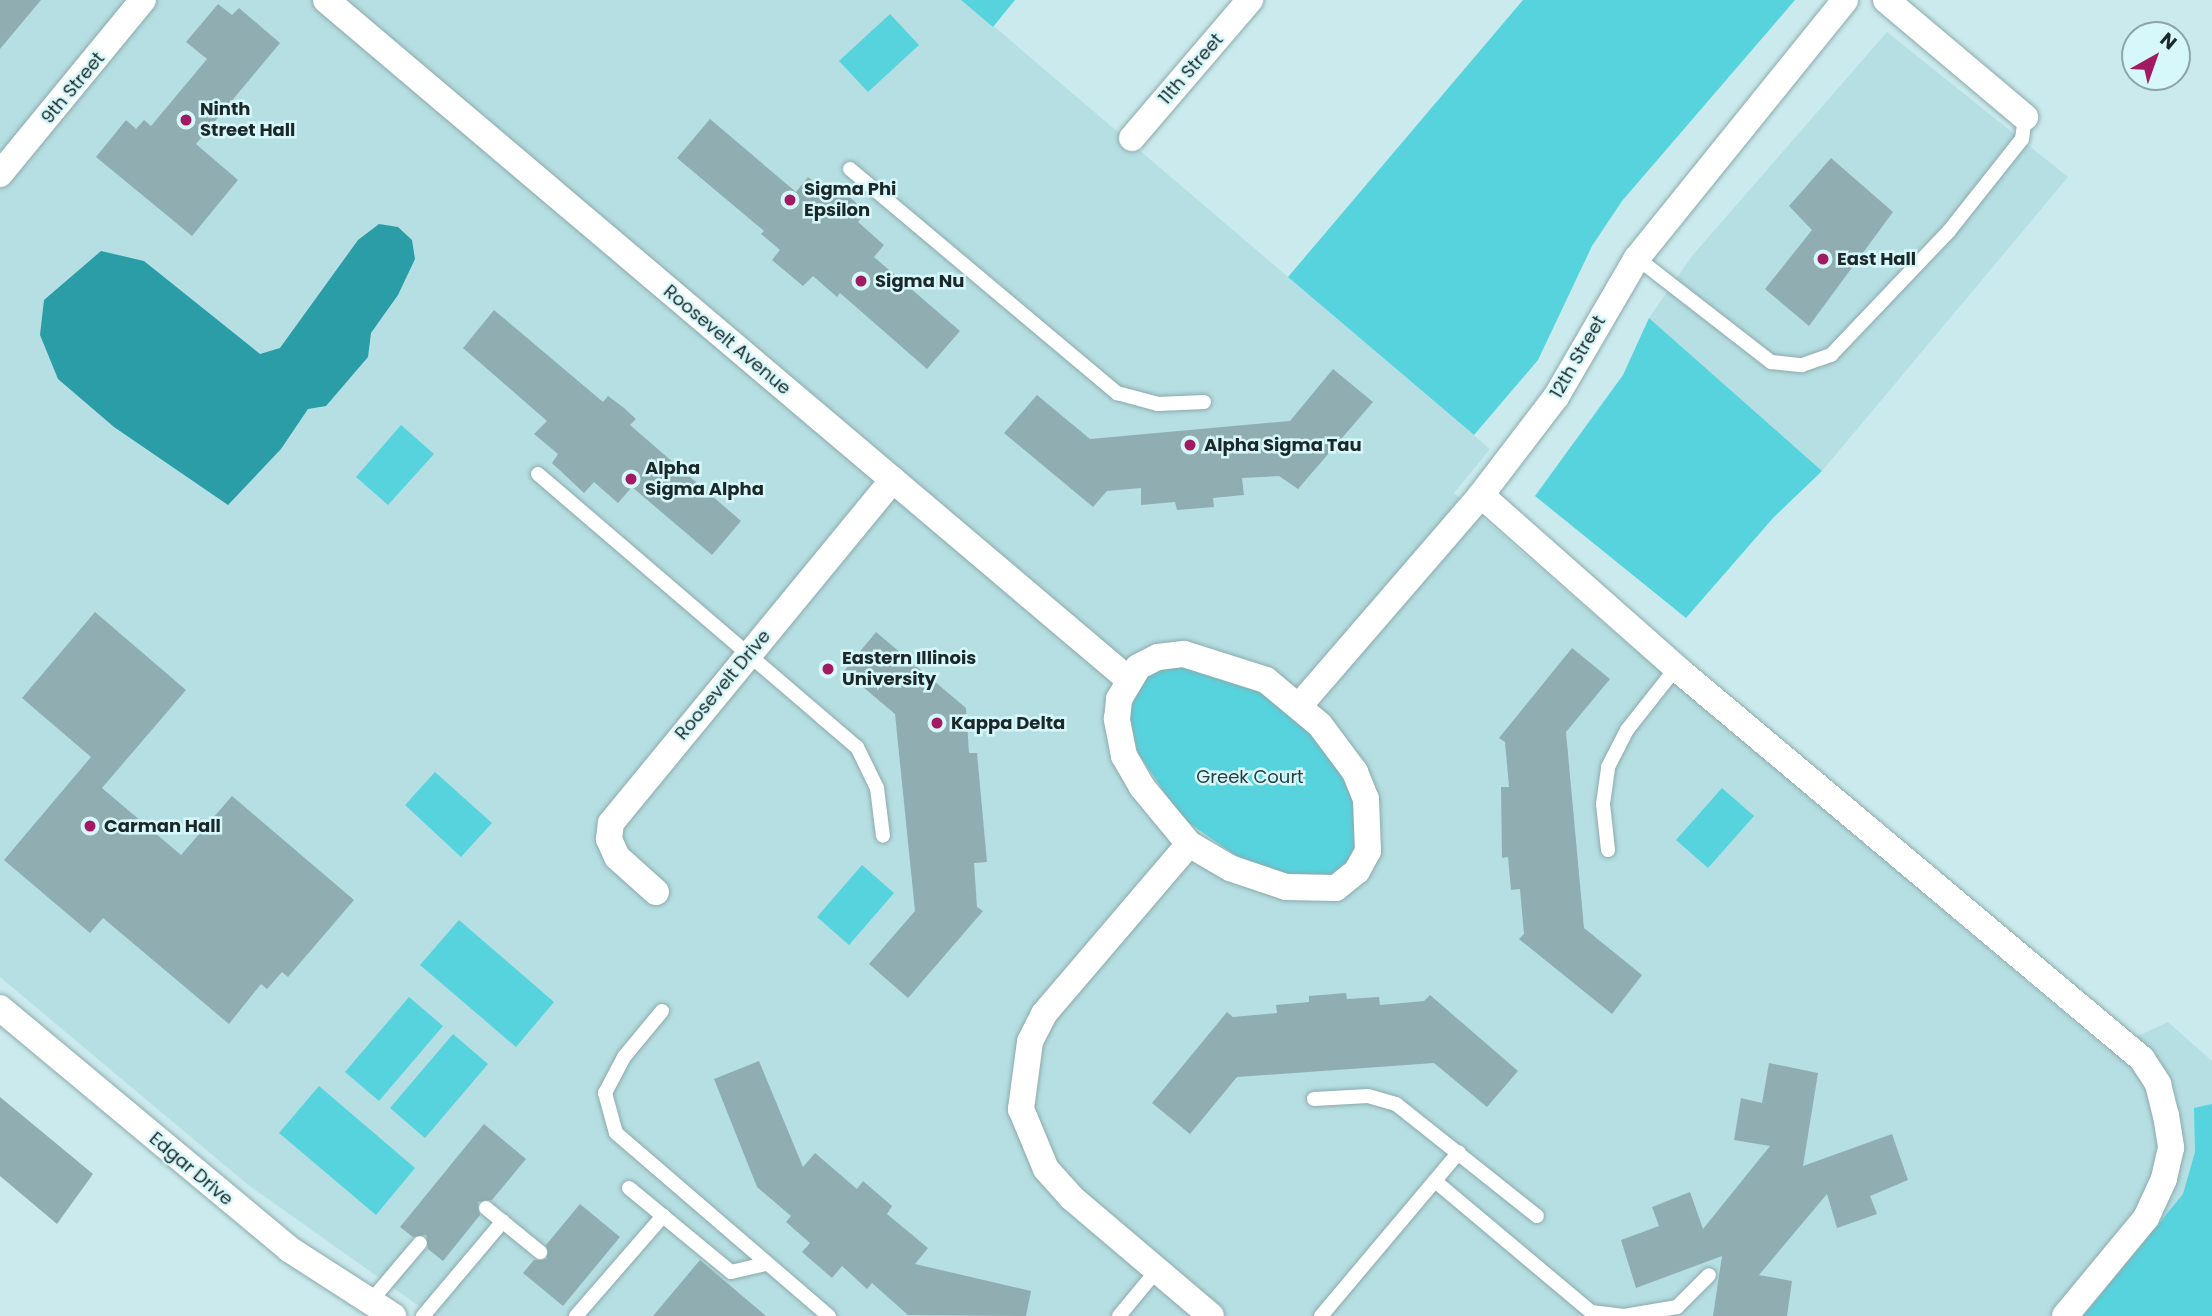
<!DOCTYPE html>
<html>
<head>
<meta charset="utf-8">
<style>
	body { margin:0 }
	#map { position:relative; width:2212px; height:1316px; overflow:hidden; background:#caeaed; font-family:Poppins,sans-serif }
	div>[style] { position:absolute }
	.built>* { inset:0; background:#b6dfe3 }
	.green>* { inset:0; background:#57d3de }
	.water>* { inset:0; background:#2a9da7 }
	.building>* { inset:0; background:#90aeb1 }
	.roads { filter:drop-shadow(0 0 2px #8baaad) drop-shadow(0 0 2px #8baaad) }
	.service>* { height:14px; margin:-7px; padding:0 7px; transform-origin:7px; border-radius:7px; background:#fff }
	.minor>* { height:26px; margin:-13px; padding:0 13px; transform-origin:13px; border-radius:13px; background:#fff }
	.dots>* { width:19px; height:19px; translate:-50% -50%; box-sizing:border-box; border:4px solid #d7f8fb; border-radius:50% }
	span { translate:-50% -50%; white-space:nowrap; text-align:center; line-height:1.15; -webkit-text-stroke:5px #d7f8fb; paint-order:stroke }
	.street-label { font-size:18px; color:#1b2728 }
	.poi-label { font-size:18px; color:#1b2728; font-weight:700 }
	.left { translate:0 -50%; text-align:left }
	.park-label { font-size:18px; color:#253e40 }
	.north { position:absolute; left:2121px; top:21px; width:70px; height:70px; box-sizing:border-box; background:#d7f8fb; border:2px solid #8ca4a7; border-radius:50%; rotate:40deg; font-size:19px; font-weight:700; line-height:28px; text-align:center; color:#1b2728 }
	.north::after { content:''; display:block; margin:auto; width:24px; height:32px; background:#a21964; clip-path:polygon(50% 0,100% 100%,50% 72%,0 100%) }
</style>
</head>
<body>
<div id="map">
	<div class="built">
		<div style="clip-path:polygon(0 0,963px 0,1490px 449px,1454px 493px,1616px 634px,2108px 1050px,2168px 1022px,2212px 1061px,2212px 1316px,433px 1316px,247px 1184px,0 977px)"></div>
		<div style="clip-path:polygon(1887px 32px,2068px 177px,1822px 471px,1649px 318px,1692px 256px)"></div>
	</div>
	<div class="green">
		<div style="clip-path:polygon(961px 0,1015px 0,993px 27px)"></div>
		<div style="clip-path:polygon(1523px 0,1795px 0,1622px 201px,1592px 246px,1538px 360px,1474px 435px,1288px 277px)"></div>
		<div style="clip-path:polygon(890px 14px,919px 45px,868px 92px,839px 61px)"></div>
		<div style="clip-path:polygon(1649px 318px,1822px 471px,1773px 518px,1686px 618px,1535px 496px,1623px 375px)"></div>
		<div style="clip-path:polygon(401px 425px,434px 454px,388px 505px,356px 477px)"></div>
		<div style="clip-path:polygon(1178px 665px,1234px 677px,1266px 694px,1314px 733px,1349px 785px,1363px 826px,1353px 859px,1340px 871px,1324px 879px,1303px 879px,1245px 862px,1182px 818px,1138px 753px,1128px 713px,1143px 680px,1163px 666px)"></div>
		<div style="clip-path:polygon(435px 772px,492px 823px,461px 857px,405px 805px)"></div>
		<div style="clip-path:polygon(1722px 788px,1754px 816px,1708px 868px,1676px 840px)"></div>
		<div style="clip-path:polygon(862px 865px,894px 893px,849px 945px,817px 917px)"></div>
		<div style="clip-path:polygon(459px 920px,554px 1002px,516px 1047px,420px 965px)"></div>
		<div style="clip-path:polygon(409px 997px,443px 1026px,379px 1101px,345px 1072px)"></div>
		<div style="clip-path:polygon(453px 1034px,488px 1064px,425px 1138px,390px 1108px)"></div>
		<div style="clip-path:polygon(319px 1086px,415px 1168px,376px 1215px,279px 1133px)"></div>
		<div style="clip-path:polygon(2212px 1104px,2212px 1316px,2083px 1316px,2183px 1194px,2195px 1152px,2194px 1108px)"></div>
	</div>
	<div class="water">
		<div style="clip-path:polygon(379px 224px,398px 227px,412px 240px,415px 259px,398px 295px,371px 333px,368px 357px,326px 406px,308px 409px,281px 449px,228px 505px,114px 427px,58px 379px,40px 335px,44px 300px,101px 251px,144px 261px,260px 354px,280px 348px,358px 240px)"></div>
	</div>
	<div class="building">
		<div style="clip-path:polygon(0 0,41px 0,0 49px)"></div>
		<div style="clip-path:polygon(218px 4px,232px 15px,239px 8px,280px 43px,196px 144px,238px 180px,192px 236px,96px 157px,126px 120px,136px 129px,144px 120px,151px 126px,207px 59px,186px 42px)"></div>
		<div style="clip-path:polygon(710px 119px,796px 192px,808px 177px,832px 198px,840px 188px,866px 212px,858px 222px,884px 245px,874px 257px,960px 331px,927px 369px,840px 293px,837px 297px,813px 276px,803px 286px,772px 260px,780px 250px,761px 234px,764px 231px,677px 158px)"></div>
		<div style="clip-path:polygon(1831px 158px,1893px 212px,1809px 326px,1765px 289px,1812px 230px,1789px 206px)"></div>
		<div style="clip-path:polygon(494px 310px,603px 402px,608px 396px,624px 408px,636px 419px,630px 425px,741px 521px,712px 555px,632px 487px,618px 503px,594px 482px,584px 493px,552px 463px,558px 454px,534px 434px,547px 421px,463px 348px)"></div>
		<div style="clip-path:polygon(1333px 369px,1373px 402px,1298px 489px,1279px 476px,1242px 478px,1244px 495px,1213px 498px,1214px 507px,1177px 510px,1175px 502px,1141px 505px,1141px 488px,1107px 491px,1093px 507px,1004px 433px,1037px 395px,1090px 439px,1290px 421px)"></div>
		<div style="clip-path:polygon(95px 612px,186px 690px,102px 788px,181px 855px,232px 796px,354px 900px,288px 977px,282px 972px,267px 989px,261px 984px,229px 1024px,103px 918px,90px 933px,4px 860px,91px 757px,22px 698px)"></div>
		<div style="clip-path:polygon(876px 632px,966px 708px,969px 753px,977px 753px,987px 862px,974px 863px,977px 907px,983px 911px,908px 998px,869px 964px,915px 911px,895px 714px,844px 671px)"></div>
		<div style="clip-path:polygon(1572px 648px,1610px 679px,1566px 732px,1584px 928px,1642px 975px,1612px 1014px,1519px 939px,1524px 934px,1520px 889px,1511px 890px,1508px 857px,1502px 858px,1501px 787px,1509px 787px,1505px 742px,1499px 738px)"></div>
		<div style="clip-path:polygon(1346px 993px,1347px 999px,1379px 997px,1380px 1005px,1424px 1001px,1430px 995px,1518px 1071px,1487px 1107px,1434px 1063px,1237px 1077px,1190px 1134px,1152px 1103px,1227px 1012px,1233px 1017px,1277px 1013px,1276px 1005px,1309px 1002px,1309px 996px)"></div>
		<div style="clip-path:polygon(759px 1061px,803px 1167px,815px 1153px,857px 1189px,863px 1181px,892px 1206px,887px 1214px,928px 1248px,915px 1264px,1031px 1291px,1026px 1316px,908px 1315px,872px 1283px,867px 1289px,842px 1266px,832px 1278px,802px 1252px,810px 1243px,786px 1222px,791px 1216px,757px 1187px,714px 1079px)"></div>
		<div style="clip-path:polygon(1769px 1063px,1818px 1073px,1803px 1166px,1892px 1134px,1908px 1180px,1870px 1196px,1877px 1214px,1837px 1228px,1827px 1194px,1759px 1275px,1792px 1281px,1787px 1316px,1713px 1316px,1722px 1256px,1636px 1288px,1621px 1240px,1659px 1226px,1652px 1207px,1690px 1192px,1703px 1229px,1770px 1146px,1734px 1140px,1741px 1098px,1762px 1103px)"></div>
		<div style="clip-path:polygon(0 1097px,93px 1174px,57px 1224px,0 1176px)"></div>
		<div style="clip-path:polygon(484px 1124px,526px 1159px,492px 1200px,478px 1202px,480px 1215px,443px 1261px,428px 1249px,426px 1235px,413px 1237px,400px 1227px)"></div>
		<div style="clip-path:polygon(580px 1204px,620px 1237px,563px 1306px,523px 1273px,534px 1260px,547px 1259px,546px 1245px)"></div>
		<div style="clip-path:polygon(700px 1260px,766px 1316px,653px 1316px)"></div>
	</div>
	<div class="roads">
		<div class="service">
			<div style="left:850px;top:169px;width:349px;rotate:40deg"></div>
			<div style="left:1117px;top:393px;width:42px;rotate:15deg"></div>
			<div style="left:1158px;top:404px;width:46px;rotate:-2.5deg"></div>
			<div style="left:1637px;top:258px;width:170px;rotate:37.8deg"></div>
			<div style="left:1771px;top:362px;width:31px;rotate:6deg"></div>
			<div style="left:1802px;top:365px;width:31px;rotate:-19deg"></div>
			<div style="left:1831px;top:355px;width:171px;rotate:-46.4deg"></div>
			<div style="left:1949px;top:231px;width:117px;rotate:-51.6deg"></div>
			<div style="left:2022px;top:139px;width:22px;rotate:-82deg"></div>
			<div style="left:538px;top:474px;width:420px;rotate:40.6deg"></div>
			<div style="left:857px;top:747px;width:46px;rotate:64deg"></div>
			<div style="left:877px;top:788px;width:48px;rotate:82.9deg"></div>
			<div style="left:1608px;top:850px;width:46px;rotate:-96.2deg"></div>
			<div style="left:1603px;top:804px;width:37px;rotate:-82deg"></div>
			<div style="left:1608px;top:767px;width:42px;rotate:-62.8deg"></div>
			<div style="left:1627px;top:730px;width:79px;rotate:-51.7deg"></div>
			<div style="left:662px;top:1011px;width:60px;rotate:129.6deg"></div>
			<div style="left:624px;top:1057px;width:41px;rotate:117.8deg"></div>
			<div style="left:605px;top:1093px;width:41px;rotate:74.6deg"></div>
			<div style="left:616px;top:1133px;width:281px;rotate:40.7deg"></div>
			<div style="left:1314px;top:1099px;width:54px;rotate:-3.2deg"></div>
			<div style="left:1368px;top:1096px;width:29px;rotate:16deg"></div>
			<div style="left:1396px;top:1104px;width:180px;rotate:38.5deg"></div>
			<div style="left:1435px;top:1181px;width:204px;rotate:40deg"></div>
			<div style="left:1591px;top:1312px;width:33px;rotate:7deg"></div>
			<div style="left:1624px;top:1316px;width:54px;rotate:-9.6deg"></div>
			<div style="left:1677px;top:1307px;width:45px;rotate:-45deg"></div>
			<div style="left:629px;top:1188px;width:132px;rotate:39.5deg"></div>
			<div style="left:731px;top:1272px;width:37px;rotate:-13deg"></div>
			<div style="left:486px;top:1208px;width:70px;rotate:39.2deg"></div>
			<div style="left:370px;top:1302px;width:77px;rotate:-49.7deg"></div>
			<div style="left:423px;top:1316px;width:124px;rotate:-49.9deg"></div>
			<div style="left:576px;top:1316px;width:133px;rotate:-49deg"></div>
			<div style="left:1119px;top:1316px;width:60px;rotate:-50.4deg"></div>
			<div style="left:1321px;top:1316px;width:214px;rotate:-49.9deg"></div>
		</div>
		<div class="minor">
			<div style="left:326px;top:0;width:1051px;rotate:40.25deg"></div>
			<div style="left:1886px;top:0;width:182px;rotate:40.1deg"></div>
			<div style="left:1132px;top:138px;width:182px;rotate:-49.5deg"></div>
			<div style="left:0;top:174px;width:225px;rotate:-50.6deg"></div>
			<div style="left:1481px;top:495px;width:267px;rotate:41.5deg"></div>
			<div style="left:1681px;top:672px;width:602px;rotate:40.01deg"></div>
			<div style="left:2142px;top:1059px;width:30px;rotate:57deg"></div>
			<div style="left:2158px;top:1084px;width:32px;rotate:76deg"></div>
			<div style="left:2166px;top:1115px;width:33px;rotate:81deg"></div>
			<div style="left:2171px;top:1148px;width:32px;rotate:103deg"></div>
			<div style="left:2164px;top:1179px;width:43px;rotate:114.8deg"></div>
			<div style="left:2146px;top:1218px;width:127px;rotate:129.6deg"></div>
			<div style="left:1184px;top:654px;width:86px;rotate:17.6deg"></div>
			<div style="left:1266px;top:680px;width:70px;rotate:39.8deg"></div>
			<div style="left:1320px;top:725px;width:59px;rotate:53.3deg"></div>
			<div style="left:1355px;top:772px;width:29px;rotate:68deg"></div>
			<div style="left:1366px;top:799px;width:52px;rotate:87.8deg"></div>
			<div style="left:1368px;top:851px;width:23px;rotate:119deg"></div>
			<div style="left:1357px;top:871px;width:27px;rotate:141deg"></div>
			<div style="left:1336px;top:888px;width:50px;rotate:-178.9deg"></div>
			<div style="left:1286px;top:887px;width:59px;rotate:-161.3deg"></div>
			<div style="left:1230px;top:868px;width:48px;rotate:-149.7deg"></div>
			<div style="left:1189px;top:844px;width:74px;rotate:-129.5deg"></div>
			<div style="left:1142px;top:787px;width:36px;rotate:-120deg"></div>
			<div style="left:1124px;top:756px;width:38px;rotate:-101deg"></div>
			<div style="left:1117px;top:719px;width:20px;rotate:-84deg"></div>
			<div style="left:1119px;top:699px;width:37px;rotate:-59deg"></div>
			<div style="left:1138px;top:667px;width:22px;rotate:-27deg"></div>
			<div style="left:1158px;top:657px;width:26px;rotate:-7deg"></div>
			<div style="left:1300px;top:705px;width:277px;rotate:-49.2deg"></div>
			<div style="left:1481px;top:495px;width:123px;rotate:-52.6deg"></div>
			<div style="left:1556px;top:397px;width:161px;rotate:-59.8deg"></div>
			<div style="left:1637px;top:258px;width:331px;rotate:-51.1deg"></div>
			<div style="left:1189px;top:844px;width:223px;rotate:130.5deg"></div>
			<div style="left:1044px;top:1014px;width:31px;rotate:117deg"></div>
			<div style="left:1030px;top:1042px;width:68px;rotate:97.7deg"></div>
			<div style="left:1021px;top:1109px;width:65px;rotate:67.4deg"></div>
			<div style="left:1046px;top:1169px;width:39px;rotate:48deg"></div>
			<div style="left:1072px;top:1198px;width:182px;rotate:40.3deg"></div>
			<div style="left:656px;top:892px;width:52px;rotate:-138.1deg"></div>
			<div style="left:617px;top:857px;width:20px;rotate:-114deg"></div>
			<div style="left:609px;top:839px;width:16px;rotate:-83deg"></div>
			<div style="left:611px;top:823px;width:444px;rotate:-50.6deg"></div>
			<div style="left:0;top:1008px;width:376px;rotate:39.8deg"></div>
			<div style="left:289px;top:1249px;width:124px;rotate:32.8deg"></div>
		</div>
	</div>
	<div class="dots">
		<div style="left:186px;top:120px;background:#a21964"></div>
		<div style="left:790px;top:200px;background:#a21964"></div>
		<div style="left:1823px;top:259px;background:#a21964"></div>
		<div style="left:861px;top:281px;background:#a21964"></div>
		<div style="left:1190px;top:445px;background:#a21964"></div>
		<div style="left:631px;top:479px;background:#a21964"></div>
		<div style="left:828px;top:669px;background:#a21964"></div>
		<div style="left:937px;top:723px;background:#a21964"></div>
		<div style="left:90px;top:826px;background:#a21964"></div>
	</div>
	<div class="street-label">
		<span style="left:1191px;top:69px;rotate:-49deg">11th Street</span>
		<span style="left:73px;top:88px;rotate:-50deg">9th Street</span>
		<span style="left:727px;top:340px;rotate:40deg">Roosevelt Avenue</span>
		<span style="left:1578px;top:357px;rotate:-60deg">12th Street</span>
		<span style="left:723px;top:685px;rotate:-50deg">Roosevelt Drive</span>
		<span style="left:191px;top:1169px;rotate:40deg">Edgar Drive</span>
	</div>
	<div class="poi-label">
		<span class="left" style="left:200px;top:120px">Ninth<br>Street Hall</span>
		<span class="left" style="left:804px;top:200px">Sigma Phi<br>Epsilon</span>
		<span class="left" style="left:1837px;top:259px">East Hall</span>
		<span class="left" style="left:875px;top:281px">Sigma Nu</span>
		<span class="left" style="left:1204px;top:445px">Alpha Sigma Tau</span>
		<span class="left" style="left:645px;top:479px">Alpha<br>Sigma Alpha</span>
		<span class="left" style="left:842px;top:669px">Eastern Illinois<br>University</span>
		<span class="left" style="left:951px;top:723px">Kappa Delta</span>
		<span class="left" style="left:104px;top:826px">Carman Hall</span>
	</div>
	<div class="park-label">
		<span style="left:1250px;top:777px">Greek Court</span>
	</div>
	<div class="north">N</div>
</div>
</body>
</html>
